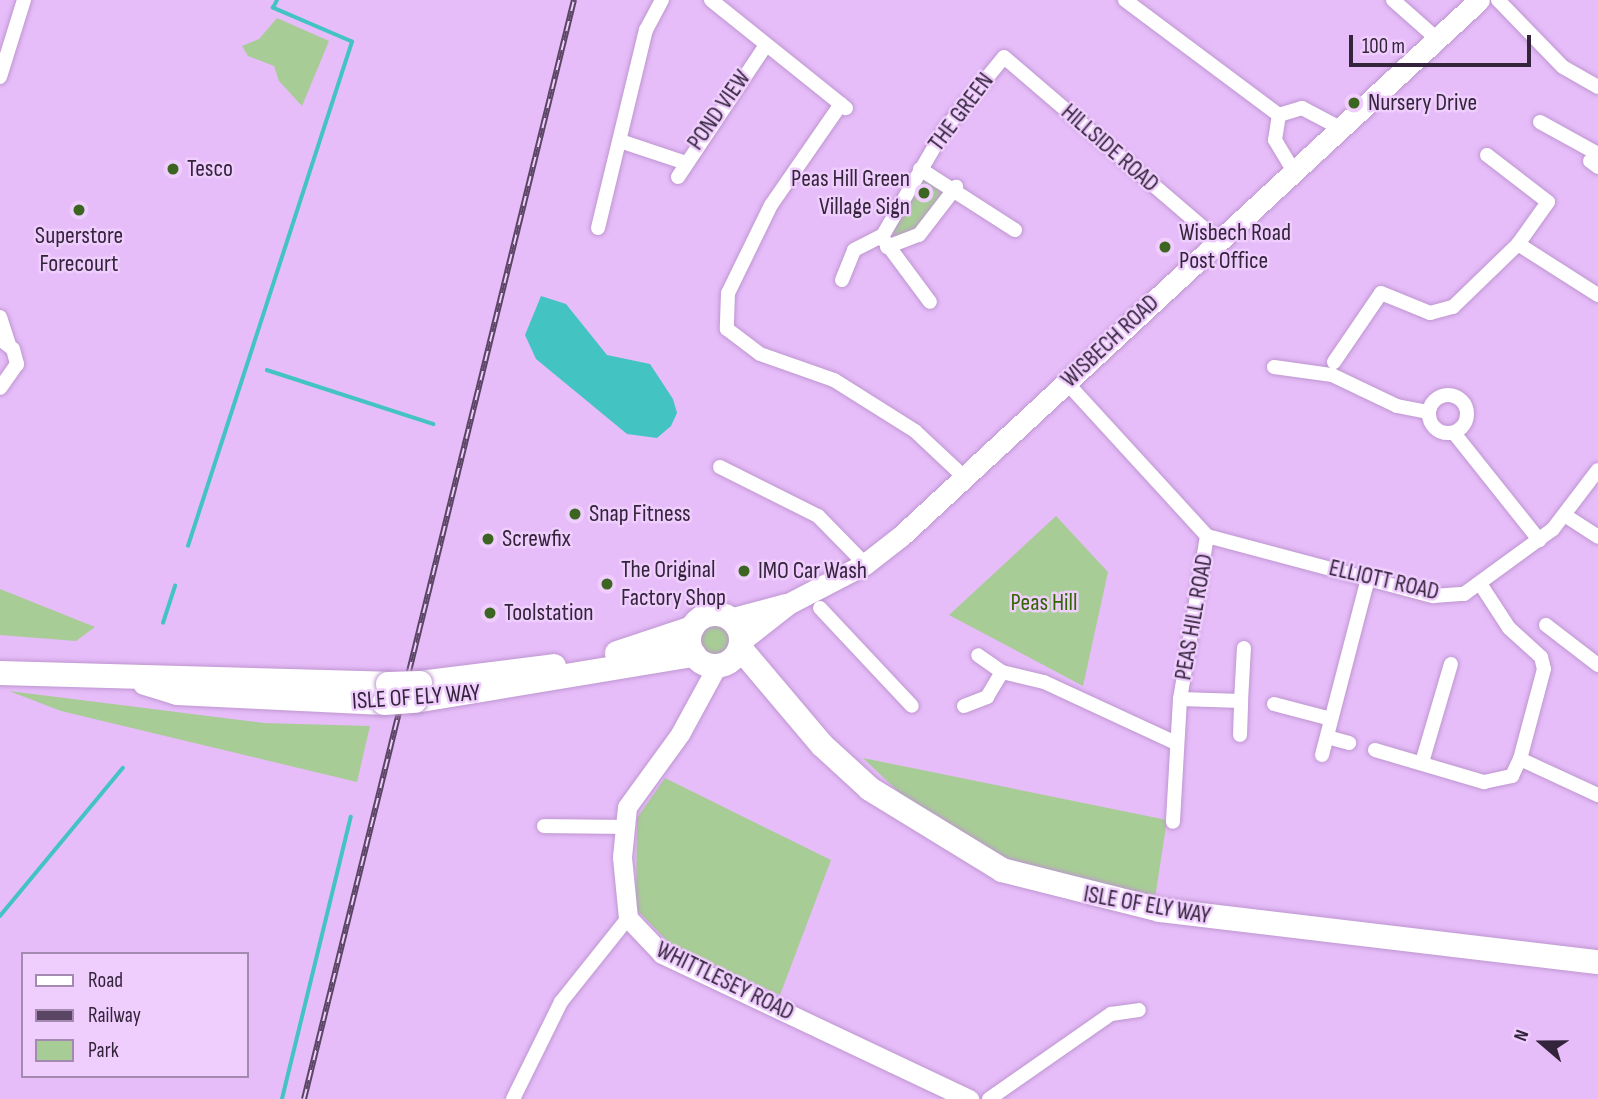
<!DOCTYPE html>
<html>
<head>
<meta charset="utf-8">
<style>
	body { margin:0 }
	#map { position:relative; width:1598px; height:1099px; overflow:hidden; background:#e6bdf9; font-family:"Sofia Sans Condensed",sans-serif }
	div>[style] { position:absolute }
	.green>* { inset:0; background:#a8cc96 }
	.round { border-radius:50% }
	.water>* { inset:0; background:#44c3c3 }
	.stream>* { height:3.5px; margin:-1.75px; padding:0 1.75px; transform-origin:1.75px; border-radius:1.75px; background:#44c3c3 }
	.roads { filter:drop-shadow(0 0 2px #be96d0) drop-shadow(0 0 2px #be96d0) }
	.minor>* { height:14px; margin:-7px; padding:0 7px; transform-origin:7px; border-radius:7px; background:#fff }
	.minor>.ring { margin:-7px; padding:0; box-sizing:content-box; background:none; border:14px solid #fff; border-radius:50% }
	.tertiary>* { height:19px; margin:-9.5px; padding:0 9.5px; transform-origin:9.5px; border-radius:9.5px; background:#fff }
	.secondary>* { height:21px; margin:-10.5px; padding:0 10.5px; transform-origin:10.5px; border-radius:10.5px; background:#fff }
	.trunk>* { height:24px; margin:-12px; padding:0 12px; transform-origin:12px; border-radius:12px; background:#fff }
	.trunk>.ring { margin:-12px; padding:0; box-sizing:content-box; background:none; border:24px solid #fff; border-radius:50% }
	.rail>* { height:6px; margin-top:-3px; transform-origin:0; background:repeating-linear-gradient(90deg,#efcefe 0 10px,#5b4564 0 20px); box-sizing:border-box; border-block:2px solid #5b4564 }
	.bridges { filter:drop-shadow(0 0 2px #be96d0) drop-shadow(0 0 2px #be96d0) }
	.trunk-bridge>* { height:24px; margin:-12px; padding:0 12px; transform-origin:12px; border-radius:12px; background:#fff }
	.dots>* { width:19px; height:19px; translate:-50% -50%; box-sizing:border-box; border:4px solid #efcefe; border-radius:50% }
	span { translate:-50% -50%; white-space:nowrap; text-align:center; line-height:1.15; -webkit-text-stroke:5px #efcefe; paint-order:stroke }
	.poi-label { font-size:24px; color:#34243b }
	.left { translate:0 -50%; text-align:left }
	.right { translate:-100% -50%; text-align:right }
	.street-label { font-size:24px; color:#34243b }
	.park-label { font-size:24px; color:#316500 }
	.legend { position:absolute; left:21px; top:952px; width:228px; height:126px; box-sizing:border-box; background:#efcefe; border:2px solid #a48ab0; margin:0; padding:9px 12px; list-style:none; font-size:21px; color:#34243b }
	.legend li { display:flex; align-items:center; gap:14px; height:35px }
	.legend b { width:35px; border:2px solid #a48ab0 }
	.north { position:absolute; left:1507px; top:1008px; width:70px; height:70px; -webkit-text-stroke:5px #efcefe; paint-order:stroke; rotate:290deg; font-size:19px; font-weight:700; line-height:28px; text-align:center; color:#34243b }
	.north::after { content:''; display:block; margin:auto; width:24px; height:32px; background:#34243b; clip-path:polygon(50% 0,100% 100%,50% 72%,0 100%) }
	.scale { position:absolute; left:1349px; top:35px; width:182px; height:32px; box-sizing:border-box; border:4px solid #34243b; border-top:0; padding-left:9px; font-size:21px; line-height:24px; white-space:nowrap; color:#34243b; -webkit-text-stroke:5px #efcefe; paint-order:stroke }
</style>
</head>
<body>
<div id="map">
	<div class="green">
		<div style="clip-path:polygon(277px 18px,329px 41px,302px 106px,279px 81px,274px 66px,248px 56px,242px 46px,259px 39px)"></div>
		<div style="clip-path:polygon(922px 179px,947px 189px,914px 231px,895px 237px,891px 228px)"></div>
		<div style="clip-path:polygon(1056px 516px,1108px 572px,1083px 686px,949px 615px)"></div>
		<div style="clip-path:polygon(0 589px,95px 627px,76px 641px,0 635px)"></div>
		<div class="round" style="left:700px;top:626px;width:30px;height:30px"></div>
		<div style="clip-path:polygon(9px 691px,264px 723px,370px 726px,357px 782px,61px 711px)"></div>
		<div style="clip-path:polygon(863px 758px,1167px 820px,1155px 898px,1008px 859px,904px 797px)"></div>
		<div style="clip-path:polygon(665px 778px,831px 860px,780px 995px,671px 945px,636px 909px,637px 818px)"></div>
	</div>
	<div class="water">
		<div style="clip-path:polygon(541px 296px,566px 304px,607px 355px,650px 364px,673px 399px,677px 413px,671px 426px,657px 438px,627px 434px,536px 359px,525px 335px)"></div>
	</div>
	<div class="stream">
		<div style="left:267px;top:370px;width:175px;rotate:18deg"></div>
		<div style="left:188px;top:546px;width:530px;rotate:-71.98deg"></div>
		<div style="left:352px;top:42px;width:86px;rotate:-156.7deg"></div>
		<div style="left:273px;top:8px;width:9px;rotate:-63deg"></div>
		<div style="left:163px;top:623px;width:39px;rotate:-72deg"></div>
		<div style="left:0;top:916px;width:192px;rotate:-50.3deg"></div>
		<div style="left:282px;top:1099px;width:290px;rotate:-76.3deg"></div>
	</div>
	<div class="roads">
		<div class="minor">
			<div style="left:711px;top:0;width:173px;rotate:38.7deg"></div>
			<div style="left:1125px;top:0;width:192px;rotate:36.8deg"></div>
			<div style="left:1393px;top:0;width:57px;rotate:41.5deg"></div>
			<div style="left:1498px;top:0;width:93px;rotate:45.9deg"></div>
			<div style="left:1563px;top:67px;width:40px;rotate:29.7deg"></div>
			<div style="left:0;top:77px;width:81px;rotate:-72.7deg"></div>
			<div style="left:841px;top:104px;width:123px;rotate:124.7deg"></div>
			<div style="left:771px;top:205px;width:98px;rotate:116deg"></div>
			<div style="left:728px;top:293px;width:36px;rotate:92deg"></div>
			<div style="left:727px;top:329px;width:41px;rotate:37.1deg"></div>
			<div style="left:760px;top:354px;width:78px;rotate:19.4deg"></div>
			<div style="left:834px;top:380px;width:96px;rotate:32.2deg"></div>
			<div style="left:915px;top:431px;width:66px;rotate:43.2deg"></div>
			<div style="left:1540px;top:122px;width:66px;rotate:28.9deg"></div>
			<div style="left:620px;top:141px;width:66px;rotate:18.4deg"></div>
			<div style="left:1487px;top:155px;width:77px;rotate:37.6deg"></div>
			<div style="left:1548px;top:202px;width:52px;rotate:125.5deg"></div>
			<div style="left:1590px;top:161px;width:10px;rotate:37deg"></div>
			<div style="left:920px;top:169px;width:113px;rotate:32.7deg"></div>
			<div style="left:1293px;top:170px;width:35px;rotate:-121deg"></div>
			<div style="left:1275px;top:140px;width:25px;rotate:-81deg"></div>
			<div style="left:1279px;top:115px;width:24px;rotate:-17deg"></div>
			<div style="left:1302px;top:108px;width:43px;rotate:27.8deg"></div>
			<div style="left:678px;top:177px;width:159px;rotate:-56.3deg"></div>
			<div style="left:598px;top:228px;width:204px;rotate:-76.4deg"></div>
			<div style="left:646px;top:30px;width:34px;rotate:-62deg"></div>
			<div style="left:884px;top:240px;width:77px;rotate:53.4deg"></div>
			<div style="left:887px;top:247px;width:34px;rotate:-21deg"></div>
			<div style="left:919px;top:235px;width:61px;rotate:-52.4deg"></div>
			<div style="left:842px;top:280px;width:32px;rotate:-68deg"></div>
			<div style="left:854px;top:250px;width:33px;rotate:-27deg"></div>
			<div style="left:883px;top:235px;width:121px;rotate:-59.8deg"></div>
			<div style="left:944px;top:130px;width:94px;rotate:-50.6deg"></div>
			<div style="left:1004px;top:57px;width:279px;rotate:40.6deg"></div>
			<div style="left:0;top:317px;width:28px;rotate:72deg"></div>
			<div style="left:0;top:339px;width:16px;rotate:38deg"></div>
			<div style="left:13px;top:349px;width:16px;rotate:75deg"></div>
			<div style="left:17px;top:364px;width:29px;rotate:125deg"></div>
			<div style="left:1334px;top:362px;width:83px;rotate:-55.7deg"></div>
			<div style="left:1381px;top:293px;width:53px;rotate:22.2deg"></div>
			<div style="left:1430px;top:313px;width:24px;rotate:-15deg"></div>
			<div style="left:1453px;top:307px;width:91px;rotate:-44.1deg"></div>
			<div style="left:1518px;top:244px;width:95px;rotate:32.5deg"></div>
			<div style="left:1274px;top:367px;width:59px;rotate:7.9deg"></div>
			<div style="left:1332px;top:375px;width:72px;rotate:25.5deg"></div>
			<div style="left:1397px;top:406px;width:32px;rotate:11deg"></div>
			<div style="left:1066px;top:382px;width:209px;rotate:47.5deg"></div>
			<div style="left:1207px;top:536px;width:165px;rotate:99.4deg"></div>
			<div style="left:1180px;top:699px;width:123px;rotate:93.3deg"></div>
			<div class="ring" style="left:1429px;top:395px;width:24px;height:24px"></div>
			<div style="left:1454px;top:433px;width:137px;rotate:51.5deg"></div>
			<div style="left:720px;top:467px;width:110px;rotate:26.6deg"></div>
			<div style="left:818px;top:516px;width:67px;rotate:45.6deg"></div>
			<div style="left:1566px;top:516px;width:38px;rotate:33deg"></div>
			<div style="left:1207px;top:536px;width:234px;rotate:14.9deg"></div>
			<div style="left:1433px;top:596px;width:31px;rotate:-4deg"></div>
			<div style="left:1464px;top:594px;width:110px;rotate:-36.1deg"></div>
			<div style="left:1553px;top:529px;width:74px;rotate:-52.7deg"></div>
			<div style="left:1481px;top:585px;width:51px;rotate:56.9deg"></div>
			<div style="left:1509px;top:628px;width:43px;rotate:42.2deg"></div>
			<div style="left:1541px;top:657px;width:12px;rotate:76deg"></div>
			<div style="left:1544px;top:669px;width:93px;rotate:104.9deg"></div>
			<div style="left:1520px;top:759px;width:86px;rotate:24.8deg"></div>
			<div style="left:820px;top:608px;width:134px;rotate:46.8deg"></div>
			<div style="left:1546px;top:625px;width:66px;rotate:37.6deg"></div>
			<div style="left:1002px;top:672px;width:43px;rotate:13.4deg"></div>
			<div style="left:1044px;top:682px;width:145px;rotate:24.8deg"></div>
			<div style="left:1180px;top:699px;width:61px;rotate:1.9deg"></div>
			<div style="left:1241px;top:701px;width:53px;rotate:-86.8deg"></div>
			<div style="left:1274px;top:704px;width:59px;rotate:14.7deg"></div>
			<div style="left:964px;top:706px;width:25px;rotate:-21deg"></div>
			<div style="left:987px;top:697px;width:29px;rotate:-59deg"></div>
			<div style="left:1002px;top:672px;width:29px;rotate:-145deg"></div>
			<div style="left:1240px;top:735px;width:34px;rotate:-88deg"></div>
			<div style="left:1327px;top:737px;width:23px;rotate:15deg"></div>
			<div style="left:1375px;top:750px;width:114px;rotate:16.4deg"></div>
			<div style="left:1484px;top:782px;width:29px;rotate:-12deg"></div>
			<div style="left:1512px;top:776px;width:19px;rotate:-65deg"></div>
			<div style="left:1322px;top:755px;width:183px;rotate:-75.4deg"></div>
			<div style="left:1423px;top:759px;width:99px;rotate:-73.6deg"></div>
			<div style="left:544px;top:826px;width:78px;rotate:0.7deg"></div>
			<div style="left:513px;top:1099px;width:108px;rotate:-63.7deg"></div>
			<div style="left:561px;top:1002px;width:107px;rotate:-51.4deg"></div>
			<div style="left:989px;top:1099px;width:149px;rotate:-34.9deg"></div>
			<div style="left:1111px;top:1014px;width:28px;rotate:-8deg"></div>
		</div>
		<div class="tertiary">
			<div style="left:717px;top:666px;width:77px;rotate:118.6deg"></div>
			<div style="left:680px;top:734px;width:90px;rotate:126deg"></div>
			<div style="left:627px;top:807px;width:50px;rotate:95.7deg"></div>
			<div style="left:622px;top:857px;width:61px;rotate:84.4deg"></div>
			<div style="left:628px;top:918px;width:50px;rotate:46.6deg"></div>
			<div style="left:662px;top:954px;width:340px;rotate:25.3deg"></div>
		</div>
		<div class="secondary">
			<div style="left:730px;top:619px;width:58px;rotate:-15deg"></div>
			<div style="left:741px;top:641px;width:60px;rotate:-38.2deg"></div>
			<div style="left:788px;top:604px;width:87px;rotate:-27.5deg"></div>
			<div style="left:865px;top:564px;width:46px;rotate:-37.9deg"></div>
			<div style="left:901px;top:536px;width:788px;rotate:-42.84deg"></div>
		</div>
		<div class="trunk">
			<div class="ring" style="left:689px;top:614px;width:28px;height:28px"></div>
			<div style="left:740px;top:648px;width:127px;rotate:49.8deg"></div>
			<div style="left:822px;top:745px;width:65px;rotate:42.5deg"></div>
			<div style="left:870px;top:789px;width:155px;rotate:31.5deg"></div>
			<div style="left:1002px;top:870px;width:163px;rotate:14.2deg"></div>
			<div style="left:1160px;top:910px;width:441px;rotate:6.8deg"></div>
			<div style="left:617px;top:653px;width:79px;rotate:-18.4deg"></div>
			<div style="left:0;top:673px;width:388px;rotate:1.6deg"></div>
			<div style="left:145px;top:683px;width:34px;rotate:17deg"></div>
			<div style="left:177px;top:693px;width:207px;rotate:2.8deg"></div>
			<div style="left:420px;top:683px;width:135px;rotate:-7.2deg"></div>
			<div style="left:415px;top:701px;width:283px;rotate:-9.4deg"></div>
		</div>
	</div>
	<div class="rail">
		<div style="left:304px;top:1099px;width:1132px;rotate:-76.2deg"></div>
	</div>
	<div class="bridges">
		<div class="trunk-bridge">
			<div style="left:388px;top:684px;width:32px;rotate:-2deg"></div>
			<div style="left:384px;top:703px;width:31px;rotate:-4deg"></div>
		</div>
	</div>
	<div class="dots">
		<div style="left:1354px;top:103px;background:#3c6522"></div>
		<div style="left:173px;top:169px;background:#3c6522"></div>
		<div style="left:924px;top:193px;background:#3c6522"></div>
		<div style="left:79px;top:210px;background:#3c6522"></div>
		<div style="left:1165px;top:247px;background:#3c6522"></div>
		<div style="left:575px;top:514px;background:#3c6522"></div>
		<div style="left:488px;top:539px;background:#3c6522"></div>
		<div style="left:744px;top:571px;background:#3c6522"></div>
		<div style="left:607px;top:584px;background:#3c6522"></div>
		<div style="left:490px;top:613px;background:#3c6522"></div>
	</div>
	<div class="poi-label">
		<span class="left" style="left:1368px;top:103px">Nursery Drive</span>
		<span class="left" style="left:187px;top:169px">Tesco</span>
		<span class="right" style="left:910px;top:193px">Peas Hill Green<br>Village Sign</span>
		<span class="left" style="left:1179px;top:247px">Wisbech Road<br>Post Office</span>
		<span style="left:79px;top:250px">Superstore<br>Forecourt</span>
		<span class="left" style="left:589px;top:514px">Snap Fitness</span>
		<span class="left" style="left:502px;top:539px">Screwfix</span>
		<span class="left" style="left:621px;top:584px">The Original<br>Factory Shop</span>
		<span class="left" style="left:758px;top:571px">IMO Car Wash</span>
		<span class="left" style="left:504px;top:613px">Toolstation</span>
	</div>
	<div class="street-label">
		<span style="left:719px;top:110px;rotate:-55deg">POND VIEW</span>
		<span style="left:961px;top:112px;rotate:-53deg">THE GREEN</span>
		<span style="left:1110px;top:148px;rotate:41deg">HILLSIDE ROAD</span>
		<span style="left:1110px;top:341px;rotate:-43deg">WISBECH ROAD</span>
		<span style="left:1384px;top:580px;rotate:13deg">ELLIOTT ROAD</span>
		<span style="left:1194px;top:617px;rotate:-80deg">PEAS HILL ROAD</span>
		<span style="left:416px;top:697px;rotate:-4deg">ISLE OF ELY WAY</span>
		<span style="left:1147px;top:905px;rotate:10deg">ISLE OF ELY WAY</span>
		<span style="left:725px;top:981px;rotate:26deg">WHITTLESEY ROAD</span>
	</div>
	<div class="park-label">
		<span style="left:1044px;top:603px">Peas Hill</span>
	</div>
	<ul class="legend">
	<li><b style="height:9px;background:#fff"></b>Road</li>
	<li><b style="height:9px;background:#5b4564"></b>Railway</li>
	<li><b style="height:19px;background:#a8cc96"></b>Park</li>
	</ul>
	<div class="north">N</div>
	<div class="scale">100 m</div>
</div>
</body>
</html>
